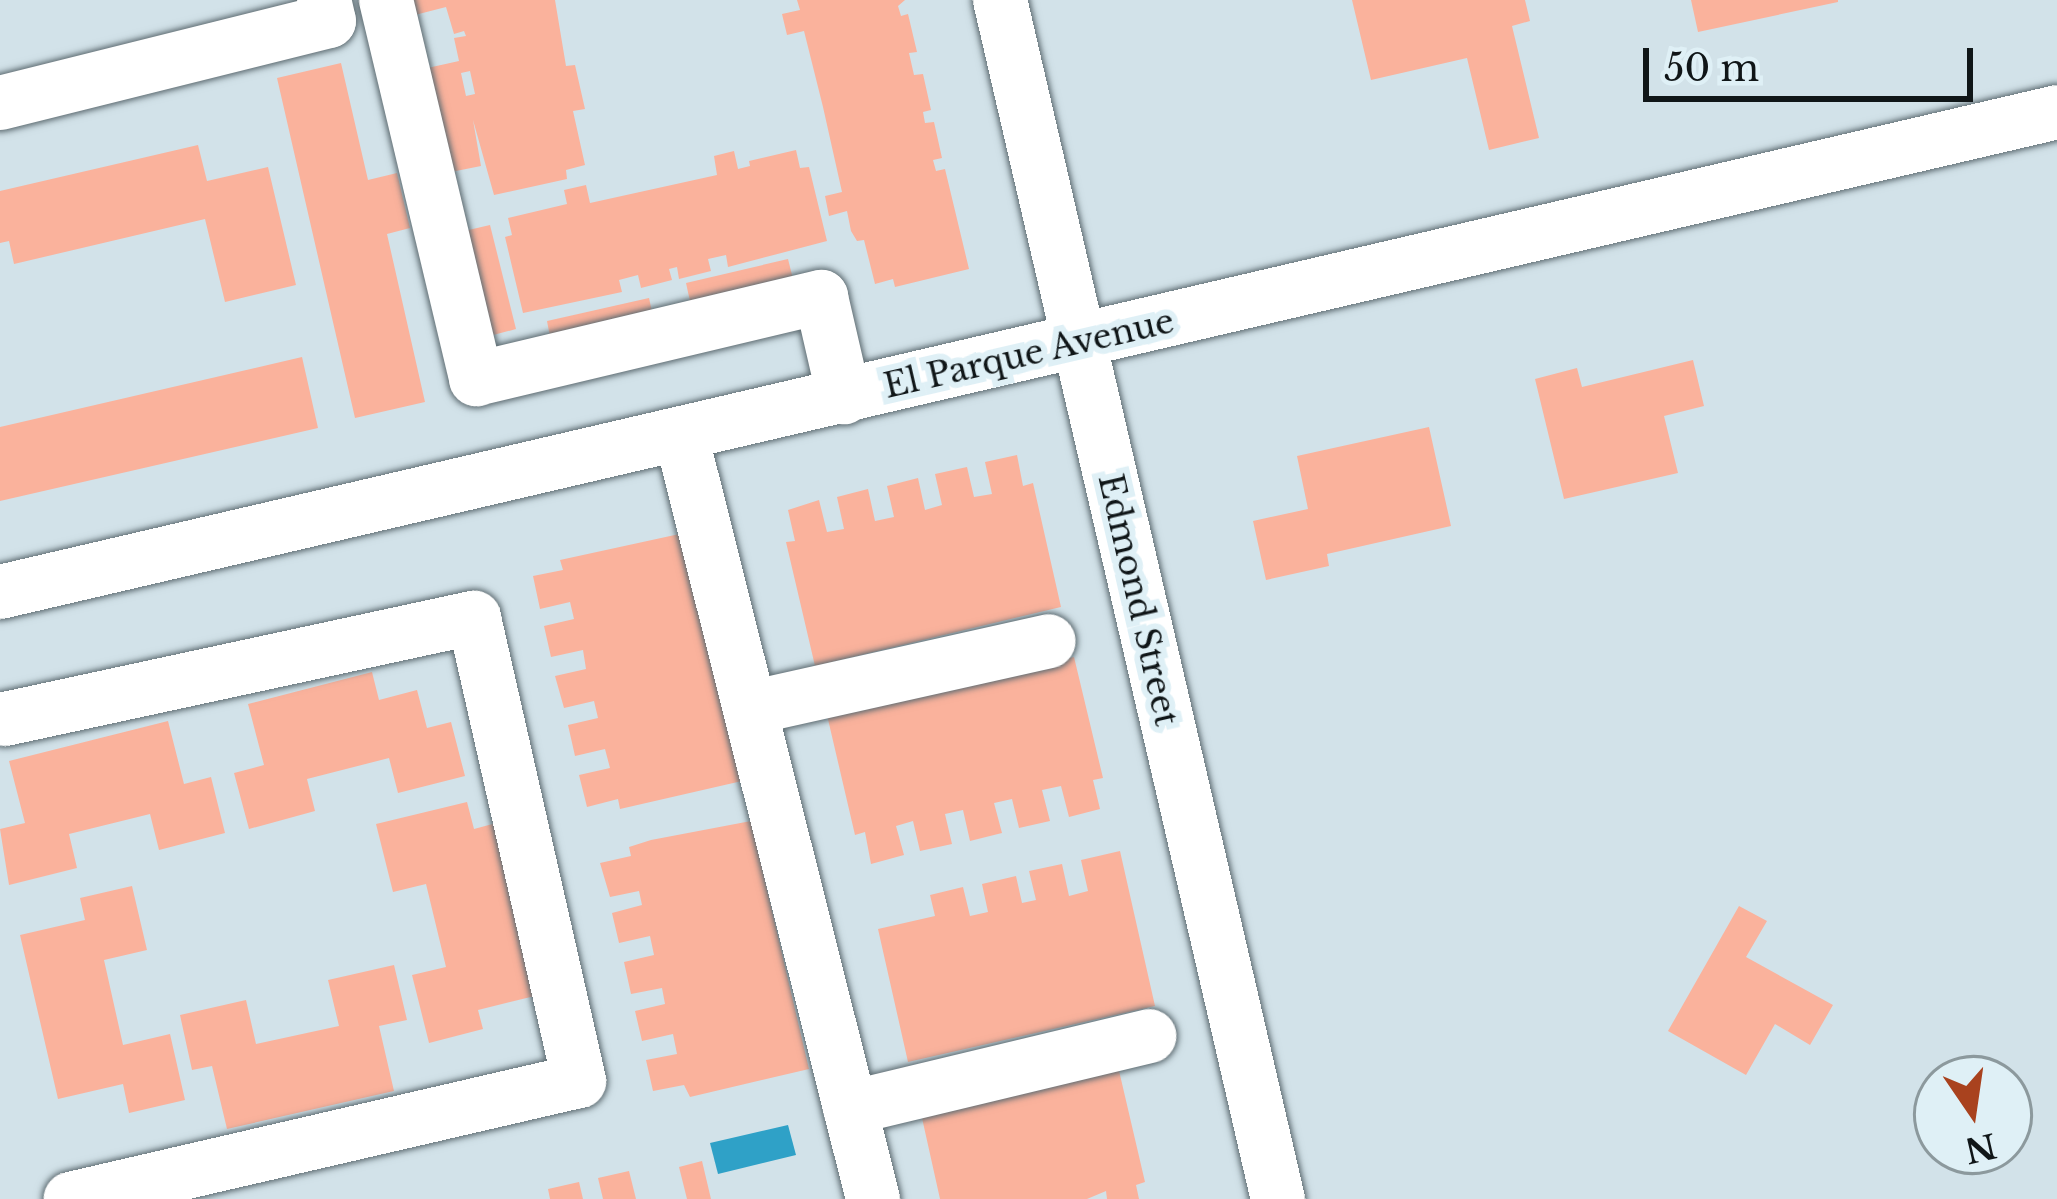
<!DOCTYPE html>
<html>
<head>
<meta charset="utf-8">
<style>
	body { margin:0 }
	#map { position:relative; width:2057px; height:1199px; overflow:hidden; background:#d2e2e9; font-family:"Libre Baskerville",serif }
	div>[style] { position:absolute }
	.water>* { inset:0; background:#2fa1c7 }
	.building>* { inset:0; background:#fab29c }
	.roads { filter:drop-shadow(0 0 3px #5e6c72) drop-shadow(0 0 3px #5e6c72) }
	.minor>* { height:54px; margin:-27px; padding:0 27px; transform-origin:27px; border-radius:27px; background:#fff }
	span { translate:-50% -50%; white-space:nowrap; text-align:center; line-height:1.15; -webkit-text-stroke:12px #dff0f6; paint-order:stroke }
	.street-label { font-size:33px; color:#101618 }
	.north { position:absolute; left:1913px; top:1055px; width:120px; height:120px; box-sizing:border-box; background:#dff0f6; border:3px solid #8c999d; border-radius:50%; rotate:167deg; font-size:33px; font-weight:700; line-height:48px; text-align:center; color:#101618 }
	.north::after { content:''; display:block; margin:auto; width:42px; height:54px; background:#a9421e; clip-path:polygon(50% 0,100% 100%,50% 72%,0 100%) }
	.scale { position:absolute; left:1643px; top:48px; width:330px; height:54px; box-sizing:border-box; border:6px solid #101618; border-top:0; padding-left:15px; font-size:36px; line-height:42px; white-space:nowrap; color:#101618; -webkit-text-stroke:9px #dff0f6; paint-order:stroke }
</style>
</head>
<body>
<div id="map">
	<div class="water">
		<div style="clip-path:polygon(788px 1125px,796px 1155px,718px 1174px,710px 1143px)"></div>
	</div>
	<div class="building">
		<div style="clip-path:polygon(evenodd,407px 0,555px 0,566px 66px,575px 65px,585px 109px,573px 111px,585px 165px,566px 170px,567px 179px,494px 195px,473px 120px,481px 166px,446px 173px,423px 69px,459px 61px,454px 38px,466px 36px,464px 31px,454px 34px,446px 7px,411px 16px,407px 0,470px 71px,475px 94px,466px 96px,461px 73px,470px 71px)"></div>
		<div style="clip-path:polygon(797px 0,905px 0,898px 6px,901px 16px,908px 14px,917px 52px,909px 53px,914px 75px,923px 74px,931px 110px,923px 112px,925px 123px,934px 122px,942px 158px,933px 160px,936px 171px,945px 169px,969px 269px,895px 287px,893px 279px,875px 284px,864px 240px,857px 241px,851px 231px,847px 211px,829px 216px,825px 196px,842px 192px,823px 107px,804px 31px,787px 35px,782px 14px,800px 10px)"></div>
		<div style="clip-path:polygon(1352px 0,1525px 0,1530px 21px,1512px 26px,1539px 138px,1489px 150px,1467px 58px,1371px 80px)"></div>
		<div style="clip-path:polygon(1691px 0,1838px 0,1838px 2px,1698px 32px)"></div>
		<div style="clip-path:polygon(341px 63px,368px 180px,397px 173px,410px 228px,387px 234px,425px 402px,355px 418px,277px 78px)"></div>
		<div style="clip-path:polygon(198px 145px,207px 181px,268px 167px,296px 285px,225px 302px,205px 219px,14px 264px,9px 241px,0 243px,0 191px)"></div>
		<div style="clip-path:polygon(796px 150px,800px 168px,809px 167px,827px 241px,728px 267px,726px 255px,708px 259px,711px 271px,679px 279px,677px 267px,669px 269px,672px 280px,641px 288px,638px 275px,619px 280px,622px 292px,523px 313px,505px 237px,512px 235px,508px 218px,567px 204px,564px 190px,586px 185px,590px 203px,717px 175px,714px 156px,734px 151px,738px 169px,750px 166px,749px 161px)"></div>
		<div style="clip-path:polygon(490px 225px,516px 329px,486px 337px,460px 232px)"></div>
		<div style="clip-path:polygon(788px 259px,796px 291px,693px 315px,686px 283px)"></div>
		<div style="clip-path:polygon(649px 298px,655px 325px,552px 347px,547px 321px)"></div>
		<div style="clip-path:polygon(302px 357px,318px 428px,0 501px,0 427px)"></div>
		<div style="clip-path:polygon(1693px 360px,1704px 406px,1664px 416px,1678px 473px,1564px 499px,1535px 379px,1577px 368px,1582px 387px)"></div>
		<div style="clip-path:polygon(1429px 427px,1451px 526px,1327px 554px,1329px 566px,1266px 580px,1253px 521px,1308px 509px,1297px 456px)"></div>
		<div style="clip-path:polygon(1017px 455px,1023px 486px,1033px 483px,1061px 607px,815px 666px,786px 542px,795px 541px,788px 510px,819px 500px,827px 532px,844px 529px,837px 497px,868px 489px,875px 521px,894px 517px,887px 486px,918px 478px,925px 510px,942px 505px,935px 474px,967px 467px,974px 497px,992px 494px,985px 462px)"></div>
		<div style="clip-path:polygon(684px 533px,742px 781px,620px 809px,618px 799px,587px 807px,579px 775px,610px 768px,605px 749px,575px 756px,568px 725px,598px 718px,594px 701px,564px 708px,555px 676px,586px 669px,583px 650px,551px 657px,544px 626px,574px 619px,570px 602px,540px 609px,533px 576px,563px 570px,560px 560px)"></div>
		<div style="clip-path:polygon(1074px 657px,1103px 778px,1093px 780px,1100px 809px,1069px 817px,1061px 786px,1042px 790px,1050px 821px,1019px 828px,1012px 799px,994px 803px,1002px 833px,970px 841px,963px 810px,945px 814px,952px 844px,920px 851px,913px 821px,896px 826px,904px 855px,871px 864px,865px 832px,855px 835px,827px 715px)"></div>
		<div style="clip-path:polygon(372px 672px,379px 700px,417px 690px,427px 728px,451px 722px,465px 776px,398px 793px,389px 758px,307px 779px,315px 811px,249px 829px,234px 773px,264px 765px,248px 704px)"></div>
		<div style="clip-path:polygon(168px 721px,184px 784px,211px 777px,225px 833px,159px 850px,150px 814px,69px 834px,77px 868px,9px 885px,0 829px,25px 823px,9px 761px)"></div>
		<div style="clip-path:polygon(467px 802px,474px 829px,500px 822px,543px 994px,478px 1010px,483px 1029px,429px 1043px,412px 975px,446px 967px,426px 884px,393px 892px,376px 824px)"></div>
		<div style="clip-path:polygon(751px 821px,809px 1069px,690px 1097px,684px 1085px,653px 1091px,646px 1060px,677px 1054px,673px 1034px,642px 1041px,635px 1011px,665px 1004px,662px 988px,631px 994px,624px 962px,654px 955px,650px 936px,619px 943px,612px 913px,642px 905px,639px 891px,610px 897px,600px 863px,631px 856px,629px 847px,651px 840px)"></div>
		<div style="clip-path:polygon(1120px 851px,1155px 1006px,908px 1062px,878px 929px,935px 916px,930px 895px,963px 887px,970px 916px,988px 912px,982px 884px,1016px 876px,1022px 903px,1036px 900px,1029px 871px,1062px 864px,1069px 896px,1088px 891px,1081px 860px)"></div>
		<div style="clip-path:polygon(132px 886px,147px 950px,104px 960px,123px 1045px,170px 1034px,185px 1100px,129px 1113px,123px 1084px,58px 1099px,20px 935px,85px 920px,80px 898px)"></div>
		<div style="clip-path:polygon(1739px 906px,1767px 921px,1746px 957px,1833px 1005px,1810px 1045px,1775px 1024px,1746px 1075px,1668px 1031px)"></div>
		<div style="clip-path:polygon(394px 965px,407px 1020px,379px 1026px,394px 1091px,227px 1129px,212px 1066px,192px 1070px,180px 1015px,246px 1000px,256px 1044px,339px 1026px,328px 980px)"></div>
		<div style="clip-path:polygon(1117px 1062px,1145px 1182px,1136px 1185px,1139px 1199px,1107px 1199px,1106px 1191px,1087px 1199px,940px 1199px,920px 1109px)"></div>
		<div style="clip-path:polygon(702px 1161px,711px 1199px,687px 1199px,679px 1167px)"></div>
		<div style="clip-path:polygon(629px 1171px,636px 1199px,603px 1199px,598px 1178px)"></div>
		<div style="clip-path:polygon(579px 1182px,583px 1199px,550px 1199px,548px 1189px)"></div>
	</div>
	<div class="roads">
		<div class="minor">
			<div style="left:386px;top:0;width:390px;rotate:76.6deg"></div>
			<div style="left:476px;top:379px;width:355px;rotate:-13.4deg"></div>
			<div style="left:821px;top:297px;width:103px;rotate:77deg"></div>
			<div style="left:1000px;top:0;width:1231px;rotate:76.95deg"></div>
			<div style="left:0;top:103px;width:339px;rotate:-14deg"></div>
			<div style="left:329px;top:21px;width:22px;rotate:-103deg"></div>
			<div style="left:681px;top:435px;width:788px;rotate:75.89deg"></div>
			<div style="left:0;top:592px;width:2112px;rotate:-13.13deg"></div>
			<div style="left:750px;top:708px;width:306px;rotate:-12.6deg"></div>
			<div style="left:5px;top:719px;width:480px;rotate:-12.2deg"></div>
			<div style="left:474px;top:618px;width:475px;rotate:77.2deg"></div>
			<div style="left:579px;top:1081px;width:522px;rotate:166.95deg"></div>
			<div style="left:850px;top:1108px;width:308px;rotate:-13.5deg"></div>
		</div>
	</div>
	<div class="street-label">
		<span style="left:1029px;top:354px;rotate:-13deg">El Parque Avenue</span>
		<span style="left:1138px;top:600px;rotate:77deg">Edmond Street</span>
	</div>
	<div class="north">N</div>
	<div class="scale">50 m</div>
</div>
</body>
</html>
